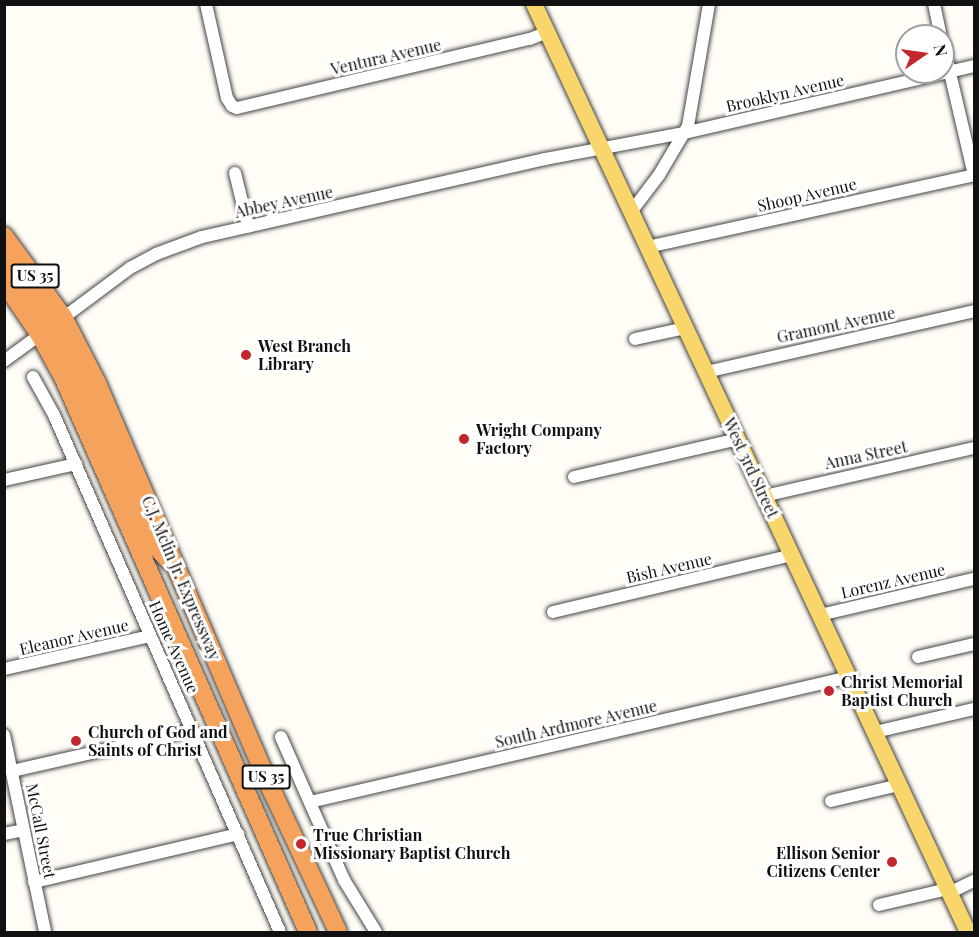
<!DOCTYPE html>
<html>
<head>
<meta charset="utf-8">
<style>
	body { margin:0 }
	#map { position:relative; width:979px; height:937px; overflow:hidden; background:#fffdf5; font-family:"Playfair Display",serif }
	div>[style] { position:absolute }
	.roads { filter:drop-shadow(0 0 2px #444) drop-shadow(0 0 2px #444) }
	.minor>* { height:12px; margin:-6px; padding:0 6px; transform-origin:6px; border-radius:6px; background:#fff }
	.major>* { height:16px; margin:-8px; padding:0 8px; transform-origin:8px; border-radius:8px; background:#f9d66b }
	.highway>* { height:18px; margin:-9px; padding:0 9px; transform-origin:9px; border-radius:9px; background:#f5a25d }
	.dots>* { width:16px; height:16px; translate:-50% -50%; box-sizing:border-box; border:3px solid #fff; border-radius:50% }
	span { translate:-50% -50%; white-space:nowrap; text-align:center; line-height:1.15; -webkit-text-stroke:6px #fff; paint-order:stroke }
	.shield-label span { padding:2px 4px; background:#fff; border:2px solid; border-radius:4px; -webkit-text-stroke-width:0 }
	.shield-label { font-size:15px; color:#111; font-weight:700 }
	.street-label { font-size:16px; color:#111 }
	.poi-label { font-size:16px; color:#111; font-weight:700 }
	.left { translate:0 -50%; text-align:left }
	.right { translate:-100% -50%; text-align:right }
	.frame { position:absolute; inset:0; border:6px solid #111; pointer-events:none }
	.north { position:absolute; left:895px; top:24px; width:60px; height:60px; box-sizing:border-box; background:#fff; border:2px solid #a0a0a0; border-radius:50%; rotate:77deg; font-size:16px; font-weight:700; line-height:24px; text-align:center; color:#111 }
	.north::after { content:''; display:block; margin:auto; width:21px; height:27px; background:#c4262e; clip-path:polygon(50% 0,100% 100%,50% 72%,0 100%) }
</style>
</head>
<body>
<div id="map">
	<div class="roads">
		<div class="minor">
			<div style="left:206px;top:4px;width:96px;rotate:77.4deg"></div>
			<div style="left:227px;top:98px;width:9px;rotate:58deg"></div>
			<div style="left:232px;top:106px;width:5px;rotate:22deg"></div>
			<div style="left:237px;top:108px;width:301px;rotate:-13.3deg"></div>
			<div style="left:530px;top:39px;width:18px;rotate:-22deg"></div>
			<div style="left:934px;top:4px;width:33px;rotate:78deg"></div>
			<div style="left:943px;top:43px;width:136px;rotate:76.8deg"></div>
			<div style="left:235px;top:173px;width:55px;rotate:76.2deg"></div>
			<div style="left:631px;top:212px;width:46px;rotate:-52.9deg"></div>
			<div style="left:659px;top:175px;width:57px;rotate:-59.4deg"></div>
			<div style="left:688px;top:126px;width:124px;rotate:-80.2deg"></div>
			<div style="left:647px;top:247px;width:335px;rotate:-12.4deg"></div>
			<div style="left:59px;top:321px;width:89px;rotate:-36.7deg"></div>
			<div style="left:130px;top:268px;width:30px;rotate:-28deg"></div>
			<div style="left:156px;top:254px;width:49px;rotate:-20.3deg"></div>
			<div style="left:202px;top:237px;width:352px;rotate:-12.8deg"></div>
			<div style="left:545px;top:159px;width:141px;rotate:-10.6deg"></div>
			<div style="left:684px;top:133px;width:298px;rotate:-13deg"></div>
			<div style="left:635px;top:339px;width:51px;rotate:-12.4deg"></div>
			<div style="left:4px;top:361px;width:51px;rotate:-36.2deg"></div>
			<div style="left:706px;top:372px;width:275px;rotate:-12.8deg"></div>
			<div style="left:33px;top:377px;width:43px;rotate:61.1deg"></div>
			<div style="left:54px;top:415px;width:564px;rotate:66.39deg"></div>
			<div style="left:574px;top:477px;width:168px;rotate:-13deg"></div>
			<div style="left:4px;top:480px;width:74px;rotate:-12.5deg"></div>
			<div style="left:764px;top:496px;width:215px;rotate:-12.9deg"></div>
			<div style="left:553px;top:612px;width:246px;rotate:-13.4deg"></div>
			<div style="left:820px;top:615px;width:158px;rotate:-13.2deg"></div>
			<div style="left:918px;top:657px;width:57px;rotate:-13.1deg"></div>
			<div style="left:4px;top:669px;width:150px;rotate:-12.7deg"></div>
			<div style="left:875px;top:732px;width:102px;rotate:-13.1deg"></div>
			<div style="left:4px;top:735px;width:201px;rotate:78.2deg"></div>
			<div style="left:281px;top:737px;width:156px;rotate:66.2deg"></div>
			<div style="left:344px;top:880px;width:61px;rotate:58.4deg"></div>
			<div style="left:12px;top:771px;width:185px;rotate:-12.8deg"></div>
			<div style="left:831px;top:801px;width:70px;rotate:-13.2deg"></div>
			<div style="left:310px;top:802px;width:553px;rotate:-13.06deg"></div>
			<div style="left:4px;top:834px;width:20px;rotate:-11deg"></div>
			<div style="left:34px;top:882px;width:210px;rotate:-13.2deg"></div>
			<div style="left:949px;top:893px;width:28px;rotate:-26deg"></div>
			<div style="left:879px;top:905px;width:71px;rotate:-13.1deg"></div>
		</div>
		<div class="major">
			<div style="left:534px;top:4px;width:1024px;rotate:64.94deg"></div>
		</div>
		<div class="highway">
			<div style="left:4px;top:236px;width:100px;rotate:53.9deg"></div>
			<div style="left:63px;top:317px;width:74px;rotate:62.7deg"></div>
			<div style="left:97px;top:383px;width:446px;rotate:66.8deg"></div>
			<div style="left:273px;top:793px;width:153px;rotate:64.9deg"></div>
			<div style="left:4px;top:257px;width:47px;rotate:53.6deg"></div>
			<div style="left:32px;top:295px;width:60px;rotate:60deg"></div>
			<div style="left:62px;top:347px;width:209px;rotate:65.8deg"></div>
			<div style="left:148px;top:538px;width:33px;rotate:47deg"></div>
			<div style="left:4px;top:282px;width:64px;rotate:55.8deg"></div>
			<div style="left:40px;top:335px;width:50px;rotate:61.4deg"></div>
			<div style="left:64px;top:379px;width:604px;rotate:66.19deg"></div>
		</div>
	</div>
	<div class="dots">
		<div style="left:246px;top:355px;background:#c4262e"></div>
		<div style="left:464px;top:439px;background:#c4262e"></div>
		<div style="left:829px;top:691px;background:#c4262e"></div>
		<div style="left:76px;top:741px;background:#c4262e"></div>
		<div style="left:301px;top:844px;background:#c4262e"></div>
		<div style="left:892px;top:862px;background:#c4262e"></div>
	</div>
	<div class="shield-label">
		<span style="left:35px;top:276px">US 35</span>
		<span style="left:266px;top:777px">US 35</span>
	</div>
	<div class="street-label">
		<span style="left:386px;top:57px;rotate:-13deg">Ventura Avenue</span>
		<span style="left:785px;top:93px;rotate:-13deg">Brooklyn Avenue</span>
		<span style="left:807px;top:195px;rotate:-13deg">Shoop Avenue</span>
		<span style="left:284px;top:202px;rotate:-12deg">Abbey Avenue</span>
		<span style="left:836px;top:325px;rotate:-12deg">Gramont Avenue</span>
		<span style="left:866px;top:455px;rotate:-12deg">Anna Street</span>
		<span style="left:751px;top:468px;rotate:65deg">West 3rd Street</span>
		<span style="left:669px;top:568px;rotate:-13deg">Bish Avenue</span>
		<span style="left:181px;top:578px;rotate:67deg">C.J. Mclin Jr. Expressway</span>
		<span style="left:893px;top:581px;rotate:-13deg">Lorenz Avenue</span>
		<span style="left:74px;top:637px;rotate:-13deg">Eleanor Avenue</span>
		<span style="left:174px;top:647px;rotate:66deg">Home Avenue</span>
		<span style="left:576px;top:724px;rotate:-13deg">South Ardmore Avenue</span>
		<span style="left:41px;top:831px;rotate:79deg">McCall Street</span>
	</div>
	<div class="poi-label">
		<span class="left" style="left:258px;top:355px">West Branch<br>Library</span>
		<span class="left" style="left:476px;top:439px">Wright Company<br>Factory</span>
		<span class="left" style="left:841px;top:691px">Christ Memorial<br>Baptist Church</span>
		<span class="left" style="left:88px;top:741px">Church of God and<br>Saints of Christ</span>
		<span class="left" style="left:313px;top:844px">True Christian<br>Missionary Baptist Church</span>
		<span class="right" style="left:880px;top:862px">Ellison Senior<br>Citizens Center</span>
	</div>
	<div class="frame"></div>
	<div class="north">N</div>
</div>
</body>
</html>
